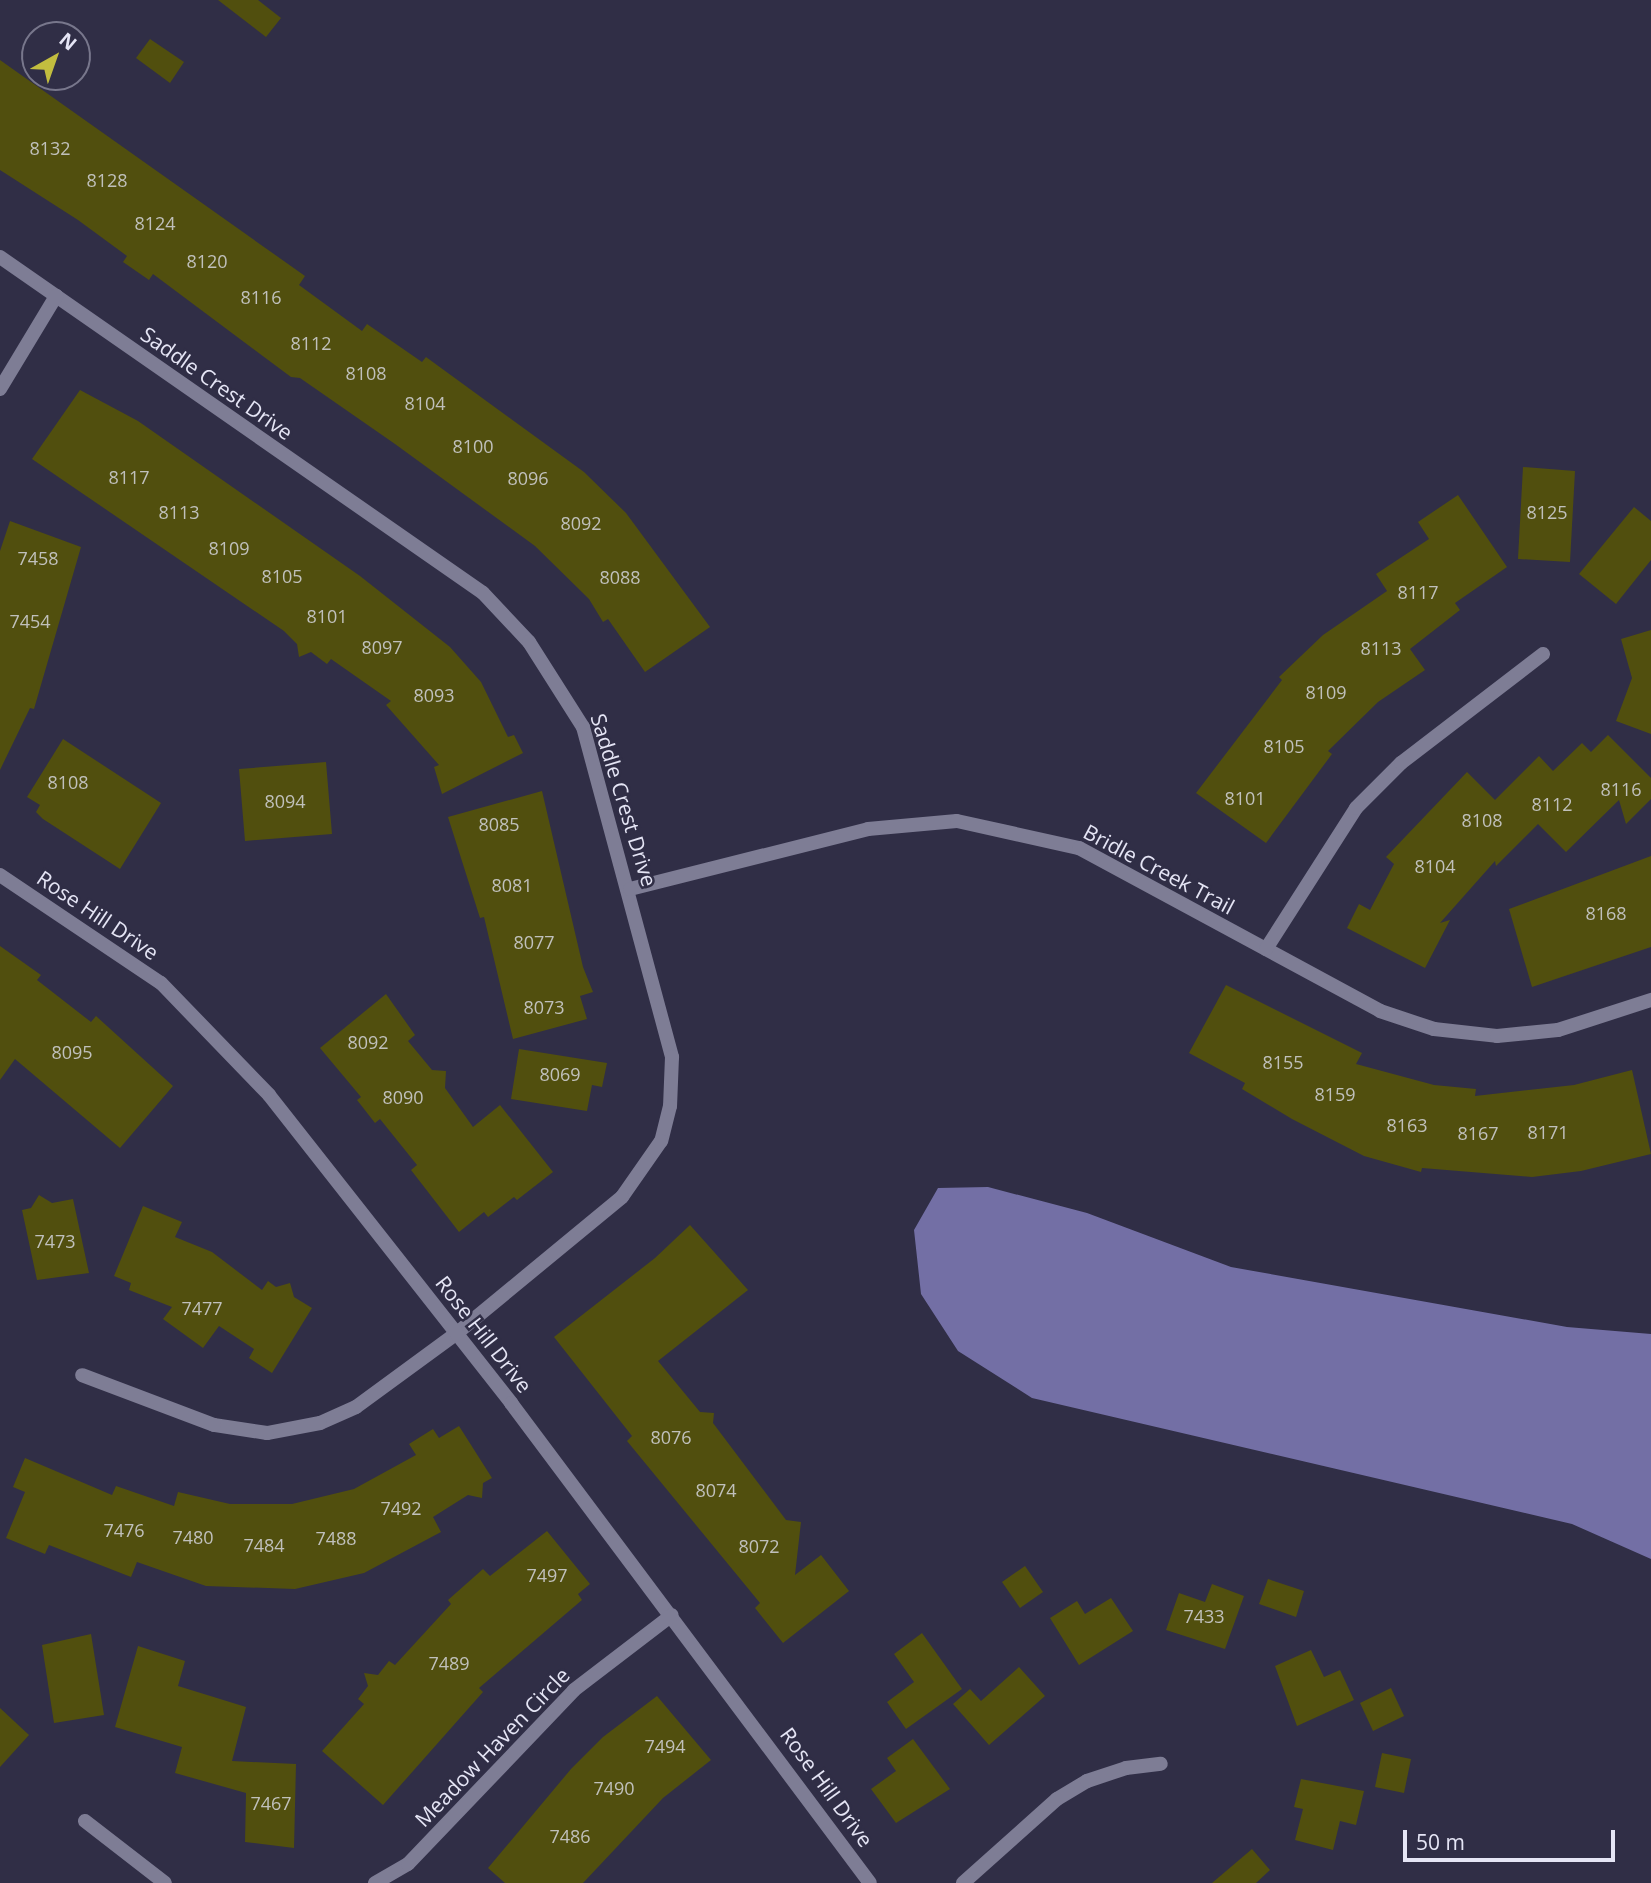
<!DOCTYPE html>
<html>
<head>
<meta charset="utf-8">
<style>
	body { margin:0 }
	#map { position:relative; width:1651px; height:1883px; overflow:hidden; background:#302e46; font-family:"Open Sans",sans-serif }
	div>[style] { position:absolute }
	.water>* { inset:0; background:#736fa5 }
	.building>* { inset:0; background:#514f0e }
	.minor>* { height:14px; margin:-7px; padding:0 7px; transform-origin:7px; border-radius:7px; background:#7e7d95 }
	span { translate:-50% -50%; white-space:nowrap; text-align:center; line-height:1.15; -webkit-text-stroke:5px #302e46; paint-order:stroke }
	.number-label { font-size:18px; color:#c0c0bb }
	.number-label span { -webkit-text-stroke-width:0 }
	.street-label { font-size:21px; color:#e5e5f5 }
	.north { position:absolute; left:21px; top:21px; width:70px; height:70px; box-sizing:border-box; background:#302e46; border:2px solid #78778c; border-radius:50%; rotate:40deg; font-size:19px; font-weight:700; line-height:28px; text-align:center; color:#e5e5f5 }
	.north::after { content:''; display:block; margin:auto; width:24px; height:32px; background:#c2bd3f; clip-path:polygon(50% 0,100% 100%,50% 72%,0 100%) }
	.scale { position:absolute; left:1403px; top:1830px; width:212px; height:32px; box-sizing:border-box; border:4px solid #e5e5f5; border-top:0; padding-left:9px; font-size:21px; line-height:24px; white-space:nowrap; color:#e5e5f5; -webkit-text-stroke:5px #302e46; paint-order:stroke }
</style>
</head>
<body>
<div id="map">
	<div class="water">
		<div style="clip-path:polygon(988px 1187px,1087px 1213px,1231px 1267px,1567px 1327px,1651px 1334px,1651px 1559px,1572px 1524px,1032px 1398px,958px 1351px,921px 1294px,914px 1230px,938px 1188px)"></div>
	</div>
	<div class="building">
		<div style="clip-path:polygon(218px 0,258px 0,281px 18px,266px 37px)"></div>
		<div style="clip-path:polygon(150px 39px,184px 62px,170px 83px,136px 58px)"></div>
		<div style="clip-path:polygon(0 60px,305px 276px,299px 285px,362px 331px,367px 324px,422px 362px,426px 357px,584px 472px,626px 513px,710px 627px,645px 672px,608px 619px,603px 622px,589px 599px,535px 546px,395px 444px,300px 378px,291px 377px,153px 274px,149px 280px,123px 262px,127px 256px,78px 220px,0 170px)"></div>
		<div style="clip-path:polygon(80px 390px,138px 421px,360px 576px,450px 647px,481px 682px,508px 737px,514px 735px,523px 753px,442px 794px,434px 767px,439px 765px,386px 705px,391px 701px,331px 659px,327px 664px,311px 652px,299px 657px,297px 644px,284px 631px,32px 459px)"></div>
		<div style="clip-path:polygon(1523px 467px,1575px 471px,1570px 562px,1518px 559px)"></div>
		<div style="clip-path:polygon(1458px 495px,1507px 567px,1455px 603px,1460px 610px,1410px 649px,1425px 670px,1378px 702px,1328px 751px,1332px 754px,1266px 843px,1196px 793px,1282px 680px,1279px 677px,1323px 635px,1387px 591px,1376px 574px,1429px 539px,1418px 522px)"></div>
		<div style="clip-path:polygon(1634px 507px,1651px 521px,1651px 560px,1616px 604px,1579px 574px)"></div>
		<div style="clip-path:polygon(10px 521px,81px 547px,34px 709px,30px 708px,0 770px,0 551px)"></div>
		<div style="clip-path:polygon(1651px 630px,1651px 734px,1616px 721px,1632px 678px,1621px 639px)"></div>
		<div style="clip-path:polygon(1608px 735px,1651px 778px,1651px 799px,1626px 824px,1619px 800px,1566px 852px,1538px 824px,1496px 866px,1495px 861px,1440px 923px,1450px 920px,1425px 968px,1347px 928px,1359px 904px,1370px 910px,1394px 864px,1386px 857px,1467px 772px,1495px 800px,1539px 756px,1553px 771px,1582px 743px,1591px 752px)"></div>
		<div style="clip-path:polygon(63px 739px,161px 803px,120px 869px,43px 819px,36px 812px,40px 805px,27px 797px)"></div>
		<div style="clip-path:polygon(326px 762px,332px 834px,245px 841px,239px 769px)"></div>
		<div style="clip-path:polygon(542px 791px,583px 967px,593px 992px,580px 996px,587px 1019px,513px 1039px,484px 917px,480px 918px,448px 817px)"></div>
		<div style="clip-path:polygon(1651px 856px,1651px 947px,1532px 987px,1509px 909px)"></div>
		<div style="clip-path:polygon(0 946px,41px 975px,37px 980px,91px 1022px,96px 1016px,173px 1086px,120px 1148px,15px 1059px,0 1080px)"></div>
		<div style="clip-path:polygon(1226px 985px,1362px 1053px,1356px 1064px,1434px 1085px,1476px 1089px,1475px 1096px,1574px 1085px,1632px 1070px,1651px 1154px,1581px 1171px,1532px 1177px,1422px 1168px,1421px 1172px,1364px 1156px,1292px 1119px,1242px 1089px,1245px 1083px,1189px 1053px)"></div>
		<div style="clip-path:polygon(386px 994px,415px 1035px,408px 1041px,432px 1070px,446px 1071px,445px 1088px,473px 1127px,500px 1105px,553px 1172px,517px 1200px,514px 1197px,488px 1217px,484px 1212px,459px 1232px,411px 1170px,417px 1165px,380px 1119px,375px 1123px,357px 1100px,361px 1097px,320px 1048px)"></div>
		<div style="clip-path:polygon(519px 1049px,607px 1063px,602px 1087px,592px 1085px,587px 1111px,511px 1099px)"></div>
		<div style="clip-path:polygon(39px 1195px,52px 1203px,73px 1199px,89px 1273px,37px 1280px,22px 1210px,31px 1208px)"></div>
		<div style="clip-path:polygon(143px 1206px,182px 1222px,175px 1237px,212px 1252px,262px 1290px,268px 1281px,276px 1287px,290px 1283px,294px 1297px,312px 1308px,272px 1373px,249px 1358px,254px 1349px,219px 1326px,203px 1348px,163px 1319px,172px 1307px,129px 1290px,131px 1283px,114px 1276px)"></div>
		<div style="clip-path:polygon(690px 1225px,748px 1290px,658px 1361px,700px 1412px,714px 1413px,713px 1423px,786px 1520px,801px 1522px,795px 1575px,821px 1555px,849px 1591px,783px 1643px,755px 1608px,760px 1603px,627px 1441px,632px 1436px,554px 1337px,655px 1258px)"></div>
		<div style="clip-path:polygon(459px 1426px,492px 1478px,483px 1483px,482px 1498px,468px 1495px,433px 1517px,441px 1532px,364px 1573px,295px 1589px,206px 1586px,137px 1562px,131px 1577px,49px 1545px,45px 1554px,6px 1538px,25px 1492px,13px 1487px,25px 1458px,112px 1495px,116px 1486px,174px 1506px,178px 1492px,230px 1504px,292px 1504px,354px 1489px,416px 1455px,409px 1444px,433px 1429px,439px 1438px)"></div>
		<div style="clip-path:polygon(547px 1531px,590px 1584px,578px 1594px,582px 1600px,479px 1688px,483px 1692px,383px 1805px,322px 1751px,364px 1704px,358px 1699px,368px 1686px,364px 1673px,378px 1675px,389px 1661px,395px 1665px,451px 1604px,448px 1600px,483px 1569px,490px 1576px)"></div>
		<div style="clip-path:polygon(1025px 1566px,1043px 1592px,1020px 1608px,1002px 1582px)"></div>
		<div style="clip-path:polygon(1268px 1579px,1304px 1591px,1296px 1617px,1259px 1604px)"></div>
		<div style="clip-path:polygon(1212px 1584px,1244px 1596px,1225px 1649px,1166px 1630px,1179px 1593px,1205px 1602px)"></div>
		<div style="clip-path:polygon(1111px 1598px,1133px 1631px,1079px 1665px,1050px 1618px,1077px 1601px,1085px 1614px)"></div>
		<div style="clip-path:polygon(922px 1633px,962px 1689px,906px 1729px,887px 1702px,914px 1682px,894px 1654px)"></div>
		<div style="clip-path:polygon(91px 1634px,104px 1715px,54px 1723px,42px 1645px)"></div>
		<div style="clip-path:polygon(138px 1646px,185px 1661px,178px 1686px,246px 1707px,232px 1761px,296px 1764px,294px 1848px,245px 1842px,246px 1793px,175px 1773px,182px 1747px,115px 1727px)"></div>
		<div style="clip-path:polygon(1311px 1650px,1324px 1677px,1340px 1670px,1354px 1700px,1297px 1726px,1275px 1666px)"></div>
		<div style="clip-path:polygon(1019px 1667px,1045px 1696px,989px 1745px,953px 1704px,970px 1689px,981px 1701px)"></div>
		<div style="clip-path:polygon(1391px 1688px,1404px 1716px,1373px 1731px,1360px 1703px)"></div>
		<div style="clip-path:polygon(657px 1696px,711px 1760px,663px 1798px,583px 1883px,505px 1883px,488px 1868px,571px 1769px,603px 1737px)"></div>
		<div style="clip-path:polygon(0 1708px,29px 1735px,0 1767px)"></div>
		<div style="clip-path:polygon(913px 1739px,950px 1789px,896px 1823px,871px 1789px,896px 1771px,887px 1758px)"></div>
		<div style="clip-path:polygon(1382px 1753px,1411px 1759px,1404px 1793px,1375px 1787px)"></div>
		<div style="clip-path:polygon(1301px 1779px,1364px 1791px,1356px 1825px,1340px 1821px,1333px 1850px,1295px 1840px,1303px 1809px,1294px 1807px)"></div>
		<div style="clip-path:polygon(1252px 1849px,1270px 1870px,1256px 1883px,1212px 1883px)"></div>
	</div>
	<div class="minor">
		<div style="left:0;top:257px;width:588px;rotate:34.82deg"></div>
		<div style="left:483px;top:593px;width:67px;rotate:46.8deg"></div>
		<div style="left:529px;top:642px;width:101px;rotate:57.6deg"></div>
		<div style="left:583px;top:727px;width:342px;rotate:74.9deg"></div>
		<div style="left:672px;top:1057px;width:49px;rotate:92.3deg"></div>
		<div style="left:670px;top:1106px;width:36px;rotate:104deg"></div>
		<div style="left:661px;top:1141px;width:68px;rotate:124.9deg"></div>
		<div style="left:622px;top:1197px;width:214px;rotate:140.5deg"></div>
		<div style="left:457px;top:1333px;width:125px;rotate:143.8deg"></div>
		<div style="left:356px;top:1407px;width:39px;rotate:156deg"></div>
		<div style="left:320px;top:1423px;width:54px;rotate:169.3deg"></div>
		<div style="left:267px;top:1433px;width:54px;rotate:-171.4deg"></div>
		<div style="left:214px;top:1425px;width:141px;rotate:-159.3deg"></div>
		<div style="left:0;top:389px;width:109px;rotate:-58.9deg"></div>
		<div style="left:0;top:875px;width:194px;rotate:33.9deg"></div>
		<div style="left:161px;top:983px;width:156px;rotate:46deg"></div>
		<div style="left:269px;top:1095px;width:392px;rotate:51.8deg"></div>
		<div style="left:511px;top:1403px;width:599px;rotate:53.21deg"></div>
		<div style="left:630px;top:889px;width:245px;rotate:-14.1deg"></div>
		<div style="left:868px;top:829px;width:89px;rotate:-5.1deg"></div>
		<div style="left:957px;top:821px;width:125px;rotate:12.5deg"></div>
		<div style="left:1079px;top:848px;width:342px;rotate:28.4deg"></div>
		<div style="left:1380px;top:1011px;width:57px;rotate:18.4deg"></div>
		<div style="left:1434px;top:1029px;width:63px;rotate:6.3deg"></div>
		<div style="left:1497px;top:1036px;width:61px;rotate:-5.6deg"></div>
		<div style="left:1558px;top:1030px;width:98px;rotate:-17.9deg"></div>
		<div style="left:1266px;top:949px;width:167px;rotate:-57.4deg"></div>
		<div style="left:1356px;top:808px;width:64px;rotate:-45deg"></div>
		<div style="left:1401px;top:763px;width:179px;rotate:-37.5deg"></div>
		<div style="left:85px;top:1821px;width:101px;rotate:37.8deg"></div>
		<div style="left:375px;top:1883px;width:38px;rotate:-30deg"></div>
		<div style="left:408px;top:1864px;width:240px;rotate:-46.3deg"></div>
		<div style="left:574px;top:1690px;width:123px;rotate:-37.4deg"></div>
		<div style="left:963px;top:1883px;width:126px;rotate:-41.8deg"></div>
		<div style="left:1057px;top:1799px;width:35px;rotate:-31deg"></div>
		<div style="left:1087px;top:1781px;width:41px;rotate:-18.4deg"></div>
		<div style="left:1126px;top:1768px;width:35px;rotate:-7deg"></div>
	</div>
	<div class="number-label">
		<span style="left:50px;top:148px">8132</span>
		<span style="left:107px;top:180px">8128</span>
		<span style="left:155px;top:223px">8124</span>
		<span style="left:207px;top:261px">8120</span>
		<span style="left:261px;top:297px">8116</span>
		<span style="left:311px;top:343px">8112</span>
		<span style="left:366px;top:373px">8108</span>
		<span style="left:425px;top:403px">8104</span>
		<span style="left:473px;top:446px">8100</span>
		<span style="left:129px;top:477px">8117</span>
		<span style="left:528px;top:478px">8096</span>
		<span style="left:179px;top:512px">8113</span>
		<span style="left:1547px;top:512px">8125</span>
		<span style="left:581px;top:523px">8092</span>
		<span style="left:229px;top:548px">8109</span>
		<span style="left:38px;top:558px">7458</span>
		<span style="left:282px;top:576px">8105</span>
		<span style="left:620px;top:577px">8088</span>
		<span style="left:1418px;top:592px">8117</span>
		<span style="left:327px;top:616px">8101</span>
		<span style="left:30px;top:621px">7454</span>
		<span style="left:382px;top:647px">8097</span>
		<span style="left:1381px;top:648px">8113</span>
		<span style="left:1326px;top:692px">8109</span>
		<span style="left:434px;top:695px">8093</span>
		<span style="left:1284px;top:746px">8105</span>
		<span style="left:68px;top:782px">8108</span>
		<span style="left:1621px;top:789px">8116</span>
		<span style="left:1245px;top:798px">8101</span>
		<span style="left:285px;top:801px">8094</span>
		<span style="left:1552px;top:804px">8112</span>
		<span style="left:1482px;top:820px">8108</span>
		<span style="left:499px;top:824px">8085</span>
		<span style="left:1435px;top:866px">8104</span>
		<span style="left:512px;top:885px">8081</span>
		<span style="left:1606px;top:913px">8168</span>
		<span style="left:534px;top:942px">8077</span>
		<span style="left:544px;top:1007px">8073</span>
		<span style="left:368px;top:1042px">8092</span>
		<span style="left:72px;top:1052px">8095</span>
		<span style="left:1283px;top:1062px">8155</span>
		<span style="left:560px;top:1074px">8069</span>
		<span style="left:1335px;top:1094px">8159</span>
		<span style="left:403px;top:1097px">8090</span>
		<span style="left:1407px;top:1125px">8163</span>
		<span style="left:1548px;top:1132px">8171</span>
		<span style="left:1478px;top:1133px">8167</span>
		<span style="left:55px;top:1241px">7473</span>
		<span style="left:202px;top:1308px">7477</span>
		<span style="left:671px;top:1437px">8076</span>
		<span style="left:716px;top:1490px">8074</span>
		<span style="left:401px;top:1508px">7492</span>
		<span style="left:124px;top:1530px">7476</span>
		<span style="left:193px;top:1537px">7480</span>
		<span style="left:336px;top:1538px">7488</span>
		<span style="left:264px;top:1545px">7484</span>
		<span style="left:759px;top:1546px">8072</span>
		<span style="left:547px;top:1575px">7497</span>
		<span style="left:1204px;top:1616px">7433</span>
		<span style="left:449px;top:1663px">7489</span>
		<span style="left:665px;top:1746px">7494</span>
		<span style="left:614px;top:1788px">7490</span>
		<span style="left:271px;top:1803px">7467</span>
		<span style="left:570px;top:1836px">7486</span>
	</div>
	<div class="street-label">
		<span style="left:217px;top:383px;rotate:35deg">Saddle Crest Drive</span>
		<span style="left:624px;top:800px;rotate:73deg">Saddle Crest Drive</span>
		<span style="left:1159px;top:869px;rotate:28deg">Bridle Creek Trail</span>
		<span style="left:98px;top:915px;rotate:34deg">Rose Hill Drive</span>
		<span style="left:484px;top:1334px;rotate:52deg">Rose Hill Drive</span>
		<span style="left:492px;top:1747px;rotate:-46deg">Meadow Haven Circle</span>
		<span style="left:827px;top:1787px;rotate:54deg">Rose Hill Drive</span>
	</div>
	<div class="north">N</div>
	<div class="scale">50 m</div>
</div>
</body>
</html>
